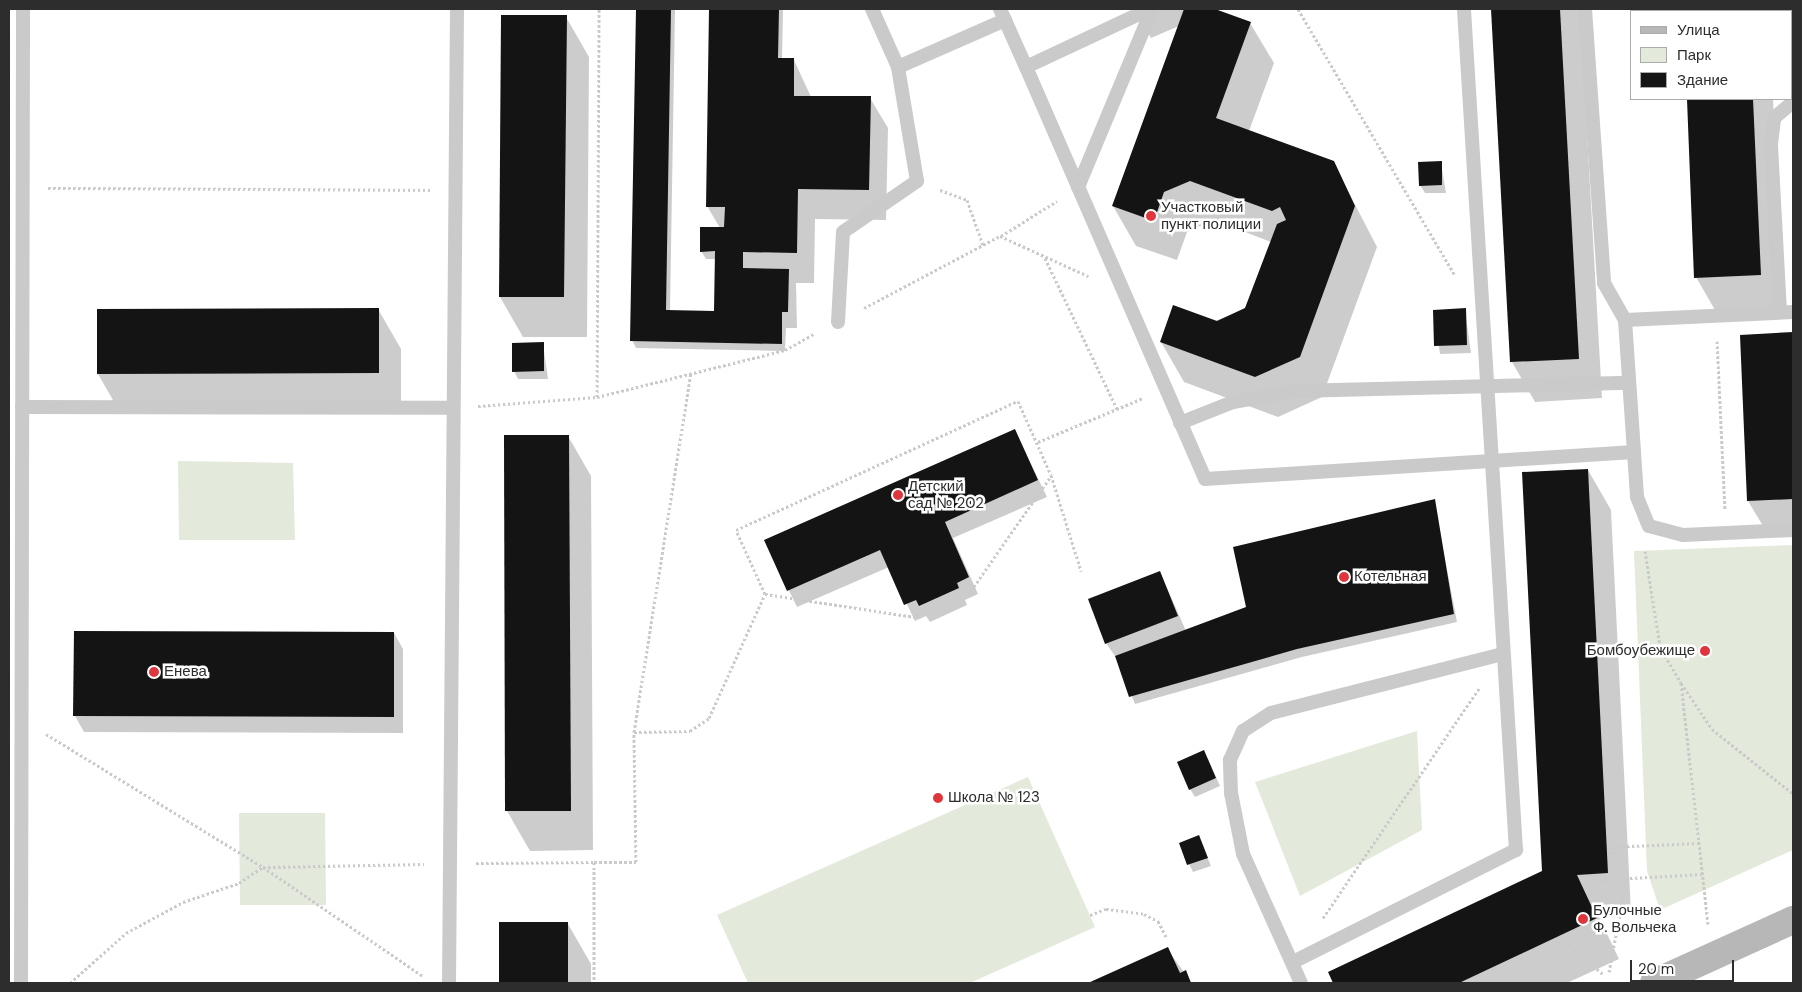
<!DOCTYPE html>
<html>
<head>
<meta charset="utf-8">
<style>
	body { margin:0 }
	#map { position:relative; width:1802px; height:992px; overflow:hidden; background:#fff; font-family:"DM Sans",sans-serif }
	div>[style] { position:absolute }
	.green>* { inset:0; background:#e3eadb }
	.shadow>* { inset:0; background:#0003 }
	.building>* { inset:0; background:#141414 }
	.path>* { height:3px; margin-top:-1.5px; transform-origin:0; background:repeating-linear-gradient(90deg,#cacaca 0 2.5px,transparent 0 5px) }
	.lane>* { height:14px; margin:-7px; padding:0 7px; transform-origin:7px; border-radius:7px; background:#cacaca }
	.secondary>* { height:28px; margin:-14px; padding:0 14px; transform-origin:14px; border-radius:14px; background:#b7b7b7 }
	.dots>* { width:14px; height:14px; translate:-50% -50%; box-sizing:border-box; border:2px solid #fff; border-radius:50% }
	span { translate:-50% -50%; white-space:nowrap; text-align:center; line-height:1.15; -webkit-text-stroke:5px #fff; paint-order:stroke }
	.poi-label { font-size:15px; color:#2d2d2d }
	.left { translate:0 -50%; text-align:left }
	.right { translate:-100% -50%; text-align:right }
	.frame { position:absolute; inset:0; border:10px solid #2d2d2d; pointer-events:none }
	.legend { position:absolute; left:1630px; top:10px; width:162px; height:90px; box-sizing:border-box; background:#fff; border:1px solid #ababab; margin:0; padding:6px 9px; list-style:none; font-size:15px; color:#2d2d2d }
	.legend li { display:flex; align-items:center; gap:10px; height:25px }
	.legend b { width:25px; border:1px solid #ababab }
	.scale { position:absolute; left:1630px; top:960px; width:104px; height:22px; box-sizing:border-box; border:2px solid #2d2d2d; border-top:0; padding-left:6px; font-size:15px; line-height:18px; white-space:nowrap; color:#2d2d2d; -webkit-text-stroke:4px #fff; paint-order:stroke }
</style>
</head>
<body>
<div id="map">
	<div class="green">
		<div style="clip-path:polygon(178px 461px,293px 463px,295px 540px,179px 540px)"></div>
		<div style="clip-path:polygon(1793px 545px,1793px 850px,1660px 910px,1647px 871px,1634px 551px)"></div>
		<div style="clip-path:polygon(1417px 731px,1422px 830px,1300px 896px,1255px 782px)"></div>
		<div style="clip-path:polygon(1028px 777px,1095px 927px,970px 983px,748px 983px,717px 915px)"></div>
		<div style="clip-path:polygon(239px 813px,325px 813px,326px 905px,240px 905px)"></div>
	</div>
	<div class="shadow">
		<div style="clip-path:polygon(637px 9px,675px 9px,670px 311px,715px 312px,716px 259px,706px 259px,701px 251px,720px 228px,707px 206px,711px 9px,783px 9px,782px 59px,794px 60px,811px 97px,870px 98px,888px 128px,886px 220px,815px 219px,814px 283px,796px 283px,797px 328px,786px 328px,785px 351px,636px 348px,632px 340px)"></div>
		<div style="clip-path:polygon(1134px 9px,1211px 9px,1250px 23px,1274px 63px,1249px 131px,1333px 162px,1377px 247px,1322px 397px,1278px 417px,1184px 382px,1161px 342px,1246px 309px,1271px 242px,1214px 220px,1187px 232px,1177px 260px,1136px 246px,1113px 206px,1179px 26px,1151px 38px)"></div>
		<div style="clip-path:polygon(1492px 9px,1580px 9px,1602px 398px,1535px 402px,1512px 362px)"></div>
		<div style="clip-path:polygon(1712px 9px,1793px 9px,1793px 102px,1785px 99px,1791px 99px,1791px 11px,1709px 11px)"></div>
		<div style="clip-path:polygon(566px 17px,589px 57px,587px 337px,523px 337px,500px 297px)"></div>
		<div style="clip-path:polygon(1688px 99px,1773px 99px,1783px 314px,1719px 317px,1696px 277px)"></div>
		<div style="clip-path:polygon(1441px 163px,1446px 193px,1425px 193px,1420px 185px)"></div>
		<div style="clip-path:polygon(378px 309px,401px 349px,401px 412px,121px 414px,98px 374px)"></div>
		<div style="clip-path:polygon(1465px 310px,1471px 353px,1440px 354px,1434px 311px)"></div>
		<div style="clip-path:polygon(1793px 334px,1793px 530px,1766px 531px,1748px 501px,1741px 336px)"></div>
		<div style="clip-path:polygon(543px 344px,548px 379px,518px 379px,514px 371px)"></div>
		<div style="clip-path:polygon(1015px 431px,1047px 497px,953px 538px,978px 594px,965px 600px,967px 605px,930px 622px,926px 616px,915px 621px,889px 567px,797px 607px,765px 541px)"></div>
		<div style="clip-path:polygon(568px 436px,591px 476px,593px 850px,530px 851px,507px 811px)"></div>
		<div style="clip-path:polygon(1588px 470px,1611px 510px,1631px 913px,1598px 915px,1619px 959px,1567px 983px,1334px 983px,1329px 972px,1544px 872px)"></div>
		<div style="clip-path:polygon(1434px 501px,1457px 622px,1302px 657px,1135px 704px,1117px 659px,1106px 643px,1160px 572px,1186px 631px,1247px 608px)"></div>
		<div style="clip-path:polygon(394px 633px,403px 649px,403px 733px,84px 732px,75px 716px)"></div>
		<div style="clip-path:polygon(1208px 759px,1220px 786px,1195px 797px,1190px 789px)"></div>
		<div style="clip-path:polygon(1199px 837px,1211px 866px,1193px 872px,1189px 864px)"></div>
		<div style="clip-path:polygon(500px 924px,568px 924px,591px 964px,591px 983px,500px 983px)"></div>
		<div style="clip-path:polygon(1167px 949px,1192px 983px,1091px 983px)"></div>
	</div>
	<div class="building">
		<div style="clip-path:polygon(636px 9px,671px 9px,666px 310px,714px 311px,715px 251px,700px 252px,700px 227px,724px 227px,725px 207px,706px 207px,709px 9px,779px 9px,778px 58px,794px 58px,794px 96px,871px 96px,869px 190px,798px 189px,797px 253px,743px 252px,743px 268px,789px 269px,788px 312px,782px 312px,782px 344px,630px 341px)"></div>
		<div style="clip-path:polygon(1184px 9px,1215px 9px,1251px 22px,1216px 118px,1334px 161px,1355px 206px,1300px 357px,1255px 377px,1160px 342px,1173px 305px,1217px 321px,1245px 308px,1277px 224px,1286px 220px,1280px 207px,1272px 211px,1190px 181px,1164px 192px,1154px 221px,1112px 206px)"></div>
		<div style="clip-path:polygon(1491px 9px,1560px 9px,1579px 359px,1510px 362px)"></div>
		<div style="clip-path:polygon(1710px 9px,1793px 9px,1793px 70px,1791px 11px,1707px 11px)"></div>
		<div style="clip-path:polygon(501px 15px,567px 15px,564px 297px,499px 297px)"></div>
		<div style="clip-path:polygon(1687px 99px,1753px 99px,1761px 275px,1694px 278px)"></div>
		<div style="clip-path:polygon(1442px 161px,1442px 185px,1419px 186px,1418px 162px)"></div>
		<div style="clip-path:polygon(379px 308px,379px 373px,97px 374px,97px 309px)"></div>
		<div style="clip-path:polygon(1466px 308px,1467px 345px,1434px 346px,1433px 310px)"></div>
		<div style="clip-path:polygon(1793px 332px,1793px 499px,1747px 501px,1740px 335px)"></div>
		<div style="clip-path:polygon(544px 342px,544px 371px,512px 372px,512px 343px)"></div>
		<div style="clip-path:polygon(1015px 429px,1038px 480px,945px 522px,969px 577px,957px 583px,959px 588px,919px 606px,916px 600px,904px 605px,880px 550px,787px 591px,764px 540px)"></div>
		<div style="clip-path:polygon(504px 435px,569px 435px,571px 811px,505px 811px)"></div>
		<div style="clip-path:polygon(1588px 469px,1608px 873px,1577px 875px,1597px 918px,1459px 983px,1333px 983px,1328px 972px,1542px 871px,1522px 472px)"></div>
		<div style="clip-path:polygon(1435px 499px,1454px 614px,1297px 649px,1129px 697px,1115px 656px,1246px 607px,1233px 547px)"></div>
		<div style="clip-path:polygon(1160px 571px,1178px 616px,1105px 644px,1088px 599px)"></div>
		<div style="clip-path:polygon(74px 631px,394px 632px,394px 717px,73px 716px)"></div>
		<div style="clip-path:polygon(1204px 750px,1216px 778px,1189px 790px,1177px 762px)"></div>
		<div style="clip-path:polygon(1199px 835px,1208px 858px,1187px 865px,1179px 843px)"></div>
		<div style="clip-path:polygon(499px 922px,568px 922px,568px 983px,499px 983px)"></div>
		<div style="clip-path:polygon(1168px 947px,1180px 973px,1186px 970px,1191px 983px,1088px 983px)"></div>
	</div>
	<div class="path">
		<div style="left:1298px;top:9px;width:310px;rotate:59.5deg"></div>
		<div style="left:48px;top:188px;width:383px;rotate:0.3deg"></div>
		<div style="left:940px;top:190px;width:29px;rotate:20deg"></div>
		<div style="left:967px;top:200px;width:48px;rotate:70.4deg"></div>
		<div style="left:1001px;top:236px;width:66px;rotate:-32deg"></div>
		<div style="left:1045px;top:258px;width:167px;rotate:64.5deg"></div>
		<div style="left:864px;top:308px;width:154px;rotate:-27.9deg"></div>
		<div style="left:1000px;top:236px;width:97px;rotate:24.4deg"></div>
		<div style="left:1717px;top:341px;width:169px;rotate:87.3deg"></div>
		<div style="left:597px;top:397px;width:388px;rotate:-89.7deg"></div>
		<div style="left:478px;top:406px;width:119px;rotate:-4.3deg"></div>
		<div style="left:597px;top:397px;width:194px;rotate:-14deg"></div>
		<div style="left:785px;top:350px;width:35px;rotate:-29deg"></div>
		<div style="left:1038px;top:442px;width:114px;rotate:-22.7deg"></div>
		<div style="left:1645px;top:551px;width:97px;rotate:81.1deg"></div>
		<div style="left:1660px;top:647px;width:42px;rotate:59.7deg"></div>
		<div style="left:1681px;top:683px;width:243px;rotate:83.6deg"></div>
		<div style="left:765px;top:594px;width:152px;rotate:8.7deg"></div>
		<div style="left:968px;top:595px;width:145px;rotate:-55.1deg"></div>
		<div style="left:1681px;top:683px;width:55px;rotate:56deg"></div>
		<div style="left:1712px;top:729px;width:104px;rotate:38.7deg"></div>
		<div style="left:634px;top:732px;width:56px;rotate:-1deg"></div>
		<div style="left:690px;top:731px;width:23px;rotate:-34deg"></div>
		<div style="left:709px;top:718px;width:136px;rotate:-65.7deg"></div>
		<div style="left:765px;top:594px;width:70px;rotate:-114.4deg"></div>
		<div style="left:736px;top:530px;width:310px;rotate:-24.6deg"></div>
		<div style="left:1018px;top:401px;width:81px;rotate:66deg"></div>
		<div style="left:1051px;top:475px;width:101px;rotate:72.6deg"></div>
		<div style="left:46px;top:734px;width:255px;rotate:31.5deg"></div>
		<div style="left:263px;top:867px;width:161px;rotate:-1.1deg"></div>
		<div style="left:1607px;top:847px;width:92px;rotate:-2.5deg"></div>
		<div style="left:1607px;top:853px;width:10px"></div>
		<div style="left:1617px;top:853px;width:6px;rotate:-90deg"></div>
		<div style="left:594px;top:862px;width:42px"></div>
		<div style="left:636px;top:862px;width:130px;rotate:-90.9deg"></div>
		<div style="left:634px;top:732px;width:363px;rotate:-81deg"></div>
		<div style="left:476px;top:863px;width:118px;rotate:-0.5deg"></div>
		<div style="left:594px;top:862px;width:121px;rotate:90deg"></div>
		<div style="left:1594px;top:874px;width:6px;rotate:81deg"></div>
		<div style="left:1595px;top:880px;width:108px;rotate:-3.2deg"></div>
		<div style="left:1090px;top:915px;width:17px;rotate:-21deg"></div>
		<div style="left:1106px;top:909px;width:38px;rotate:7deg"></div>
		<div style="left:1144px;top:914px;width:16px;rotate:27deg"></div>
		<div style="left:1158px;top:921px;width:18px;rotate:63deg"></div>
		<div style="left:1323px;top:918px;width:279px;rotate:-55.8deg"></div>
		<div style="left:1559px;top:936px;width:60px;rotate:40.9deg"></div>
		<div style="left:1609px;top:972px;width:96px;rotate:-79.2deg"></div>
		<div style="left:70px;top:983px;width:75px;rotate:-41.8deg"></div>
		<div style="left:126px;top:933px;width:65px;rotate:-28.5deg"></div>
		<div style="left:183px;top:902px;width:59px;rotate:-18.7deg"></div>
		<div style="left:239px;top:883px;width:29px;rotate:-34deg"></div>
		<div style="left:263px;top:867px;width:194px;rotate:34.3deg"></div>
	</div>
	<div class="lane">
		<div style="left:1000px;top:9px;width:64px;rotate:65.9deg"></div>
		<div style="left:1026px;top:67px;width:137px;rotate:-25.1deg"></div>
		<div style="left:1585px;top:9px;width:275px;rotate:86deg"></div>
		<div style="left:1604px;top:283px;width:43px;rotate:60.4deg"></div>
		<div style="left:1625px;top:320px;width:177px;rotate:86.1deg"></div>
		<div style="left:1637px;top:497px;width:31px;rotate:68deg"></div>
		<div style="left:1649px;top:526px;width:35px;rotate:15deg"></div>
		<div style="left:1683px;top:535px;width:110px;rotate:-2.6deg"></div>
		<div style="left:898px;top:67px;width:117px;rotate:-23.7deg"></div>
		<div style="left:1026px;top:67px;width:449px;rotate:66.5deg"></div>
		<div style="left:1205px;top:479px;width:430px;rotate:-3.6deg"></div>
		<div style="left:1078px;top:187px;width:193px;rotate:-67.4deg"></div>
		<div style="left:1780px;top:312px;width:168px;rotate:-93.1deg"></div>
		<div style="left:1771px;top:144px;width:26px;rotate:-83deg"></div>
		<div style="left:1774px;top:118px;width:25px;rotate:-40deg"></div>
		<div style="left:1625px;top:320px;width:168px;rotate:-2.7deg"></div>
		<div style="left:838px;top:322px;width:90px;rotate:-86.8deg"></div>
		<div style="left:843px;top:232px;width:90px;rotate:-34.6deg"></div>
		<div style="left:917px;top:181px;width:116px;rotate:-99.5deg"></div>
		<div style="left:898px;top:67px;width:64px;rotate:-114.1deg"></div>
		<div style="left:22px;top:407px;width:431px;rotate:0.1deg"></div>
		<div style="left:1180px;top:423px;width:57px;rotate:-21.6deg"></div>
		<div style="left:1233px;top:402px;width:63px;rotate:-10.1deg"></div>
		<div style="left:1295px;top:391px;width:334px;rotate:-1.4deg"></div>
		<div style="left:1293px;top:962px;width:250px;rotate:-26.7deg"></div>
		<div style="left:1516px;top:850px;width:843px;rotate:-93.54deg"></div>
		<div style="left:21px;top:983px;width:974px;rotate:-89.88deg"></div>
		<div style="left:449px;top:983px;width:974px;rotate:-89.53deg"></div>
		<div style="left:1301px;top:983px;width:141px;rotate:-114.2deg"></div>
		<div style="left:1243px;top:854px;width:62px;rotate:-101.1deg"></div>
		<div style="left:1231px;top:793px;width:33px;rotate:-92deg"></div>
		<div style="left:1230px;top:760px;width:32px;rotate:-66deg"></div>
		<div style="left:1243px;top:731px;width:33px;rotate:-33deg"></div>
		<div style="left:1271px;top:713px;width:239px;rotate:-14.3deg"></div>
	</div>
	<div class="secondary">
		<div style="left:1654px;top:983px;width:153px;rotate:-24.4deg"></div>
	</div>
	<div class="dots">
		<div style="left:1151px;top:216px;background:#de363c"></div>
		<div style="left:898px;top:495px;background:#de363c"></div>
		<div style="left:1344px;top:577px;background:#de363c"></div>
		<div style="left:1705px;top:651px;background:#de363c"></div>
		<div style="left:154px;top:672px;background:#de363c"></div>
		<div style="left:938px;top:798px;background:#de363c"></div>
		<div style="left:1583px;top:919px;background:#de363c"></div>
	</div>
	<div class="poi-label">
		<span class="left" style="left:1161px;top:216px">Участковый<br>пункт полиции</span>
		<span class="left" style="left:908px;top:495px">Детский<br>сад № 202</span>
		<span class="left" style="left:1354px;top:577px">Котельная</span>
		<span class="right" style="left:1695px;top:651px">Бомбоубежище</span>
		<span class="left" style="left:164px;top:672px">Енева</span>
		<span class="left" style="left:948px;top:798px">Школа № 123</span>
		<span class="left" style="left:1593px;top:919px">Булочные<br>Ф. Вольчека</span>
	</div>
	<div class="frame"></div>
	<ul class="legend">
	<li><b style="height:6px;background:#b7b7b7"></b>Улица</li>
	<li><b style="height:14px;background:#e3eadb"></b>Парк</li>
	<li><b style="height:14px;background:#141414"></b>Здание</li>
	</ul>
	<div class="scale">20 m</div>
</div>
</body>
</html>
